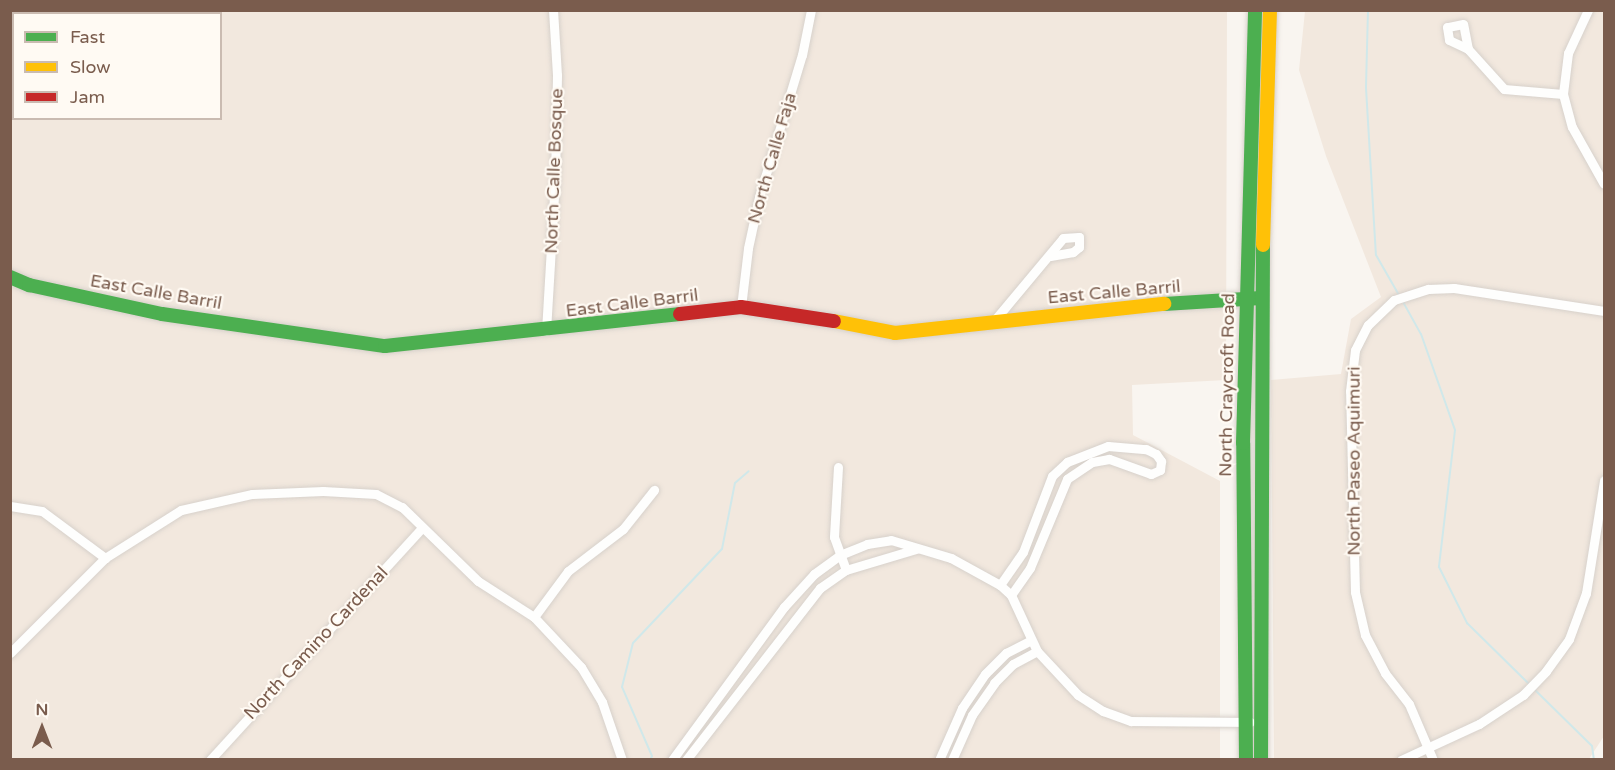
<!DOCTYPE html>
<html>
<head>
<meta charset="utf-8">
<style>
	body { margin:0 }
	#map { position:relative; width:1615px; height:770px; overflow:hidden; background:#f9f5f0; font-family:"Varela Round",sans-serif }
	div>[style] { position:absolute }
	.residential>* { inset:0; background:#f2e8de }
	.stream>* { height:2px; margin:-1px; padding:0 1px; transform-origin:1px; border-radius:1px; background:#d0e8ea }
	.roads { filter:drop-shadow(0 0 2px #d7d1cb) drop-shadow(0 0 2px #d7d1cb) }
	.street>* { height:9px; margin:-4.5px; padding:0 4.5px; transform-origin:4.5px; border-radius:4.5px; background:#fefefd }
	.fast>* { height:14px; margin:-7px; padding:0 7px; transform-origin:7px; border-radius:7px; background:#4caf50 }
	.slow>* { height:14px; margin:-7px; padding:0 7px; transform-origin:7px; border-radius:7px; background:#ffc107 }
	.jam>* { height:14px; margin:-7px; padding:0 7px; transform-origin:7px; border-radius:7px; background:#c62828 }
	span { translate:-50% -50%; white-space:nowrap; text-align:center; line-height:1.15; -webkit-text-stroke:4.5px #fffaf3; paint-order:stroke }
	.street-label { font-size:18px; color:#7a5c4d }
	.frame { position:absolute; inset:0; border:12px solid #7a5c4d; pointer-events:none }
	.legend { position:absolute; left:12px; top:12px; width:210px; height:108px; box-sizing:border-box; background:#fffaf3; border:2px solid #cabbb1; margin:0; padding:8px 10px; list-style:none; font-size:18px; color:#7a5c4d }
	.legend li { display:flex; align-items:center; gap:12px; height:30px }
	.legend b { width:30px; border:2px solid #cabbb1 }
	.north { position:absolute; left:12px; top:698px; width:60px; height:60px; -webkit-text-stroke:4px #fffaf3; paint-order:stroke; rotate:0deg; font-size:16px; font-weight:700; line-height:24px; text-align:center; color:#7a5c4d }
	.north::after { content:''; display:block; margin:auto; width:21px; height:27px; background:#7a5c4d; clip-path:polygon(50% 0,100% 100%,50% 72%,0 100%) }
</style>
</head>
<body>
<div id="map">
	<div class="residential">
		<div style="clip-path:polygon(evenodd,10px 11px,1227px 11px,1226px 380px,1132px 385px,1133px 435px,1220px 481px,1220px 759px,11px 759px,10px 11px,14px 14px,220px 14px,220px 118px,14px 118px,14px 14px)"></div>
		<div style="clip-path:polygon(1305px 11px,1604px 11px,1604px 736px,1589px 759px,1274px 759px,1271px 380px,1341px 374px,1351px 319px,1381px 297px,1326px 156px,1299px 70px)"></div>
	</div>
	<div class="stream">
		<div style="left:1368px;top:10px;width:78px;rotate:91.5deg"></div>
		<div style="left:1366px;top:88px;width:167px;rotate:86.6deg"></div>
		<div style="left:1376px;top:255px;width:46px;rotate:60.1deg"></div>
		<div style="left:1402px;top:300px;width:39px;rotate:61deg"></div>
		<div style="left:1421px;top:334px;width:102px;rotate:70.5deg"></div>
		<div style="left:1455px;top:430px;width:138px;rotate:96.7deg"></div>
		<div style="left:1439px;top:567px;width:63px;rotate:63.4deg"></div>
		<div style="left:1467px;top:623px;width:88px;rotate:44.5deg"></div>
		<div style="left:1534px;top:689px;width:81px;rotate:44.5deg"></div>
		<div style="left:1592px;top:746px;width:14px;rotate:82deg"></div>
		<div style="left:650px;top:760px;width:4px;rotate:-63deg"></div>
		<div style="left:652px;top:756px;width:75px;rotate:-113.5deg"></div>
		<div style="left:622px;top:687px;width:45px;rotate:-76deg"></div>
		<div style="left:633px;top:643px;width:129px;rotate:-46.6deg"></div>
		<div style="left:722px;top:549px;width:67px;rotate:-78.9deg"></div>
		<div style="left:735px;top:483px;width:18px;rotate:-41deg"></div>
	</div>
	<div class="roads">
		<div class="street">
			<div style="left:1588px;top:10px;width:47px;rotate:114.9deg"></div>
			<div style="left:1568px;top:53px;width:41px;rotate:97deg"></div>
			<div style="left:1563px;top:94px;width:34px;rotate:75deg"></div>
			<div style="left:1572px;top:127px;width:65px;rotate:60.7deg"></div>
			<div style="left:67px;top:14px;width:5px;rotate:-53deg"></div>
			<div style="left:1468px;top:49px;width:25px;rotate:-101deg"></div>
			<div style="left:1463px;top:24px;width:16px;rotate:169deg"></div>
			<div style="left:1447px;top:27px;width:13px;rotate:81deg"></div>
			<div style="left:1449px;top:40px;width:21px;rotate:25deg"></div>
			<div style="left:1468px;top:49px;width:54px;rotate:48deg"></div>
			<div style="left:1504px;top:89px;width:59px;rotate:4.8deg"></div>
			<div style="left:10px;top:78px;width:6px;rotate:-45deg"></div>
			<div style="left:741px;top:307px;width:59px;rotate:-83.2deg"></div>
			<div style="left:748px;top:248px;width:52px;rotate:-77.8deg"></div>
			<div style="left:759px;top:197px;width:148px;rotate:-73.2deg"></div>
			<div style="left:802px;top:55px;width:46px;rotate:-78.7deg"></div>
			<div style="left:993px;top:322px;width:109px;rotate:-50.2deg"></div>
			<div style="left:1063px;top:238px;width:16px;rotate:-4deg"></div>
			<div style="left:1079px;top:237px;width:10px;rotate:90deg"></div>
			<div style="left:1079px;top:247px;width:8px;rotate:140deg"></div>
			<div style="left:1073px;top:252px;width:23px;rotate:170deg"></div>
			<div style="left:546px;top:331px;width:151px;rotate:-86.6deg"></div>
			<div style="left:555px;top:180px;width:105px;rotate:-88.9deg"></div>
			<div style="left:557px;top:75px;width:65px;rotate:-93.5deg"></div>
			<div style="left:838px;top:467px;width:70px;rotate:93.3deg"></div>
			<div style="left:834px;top:537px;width:35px;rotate:70deg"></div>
			<div style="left:10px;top:506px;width:32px;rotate:9deg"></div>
			<div style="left:42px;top:511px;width:79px;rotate:36.7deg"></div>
			<div style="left:1000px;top:585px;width:40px;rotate:-55.1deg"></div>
			<div style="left:1023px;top:552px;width:81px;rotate:-69.1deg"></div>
			<div style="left:1052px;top:476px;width:21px;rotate:-43deg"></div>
			<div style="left:1067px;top:462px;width:44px;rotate:-21.3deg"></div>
			<div style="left:1108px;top:446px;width:38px;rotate:5deg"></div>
			<div style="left:1146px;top:449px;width:11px;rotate:27deg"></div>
			<div style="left:1156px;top:454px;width:9px;rotate:54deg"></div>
			<div style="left:1161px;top:461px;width:9px;rotate:96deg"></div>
			<div style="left:1160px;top:470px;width:10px;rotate:156deg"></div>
			<div style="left:1151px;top:474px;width:45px;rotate:-160.3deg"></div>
			<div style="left:1109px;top:459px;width:17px;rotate:170deg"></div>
			<div style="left:1092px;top:462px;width:30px;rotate:146deg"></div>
			<div style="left:1067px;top:479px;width:96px;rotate:112.6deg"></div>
			<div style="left:1030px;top:568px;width:33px;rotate:125deg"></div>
			<div style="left:534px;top:617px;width:57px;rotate:-53.5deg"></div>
			<div style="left:568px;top:571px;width:69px;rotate:-37.4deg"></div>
			<div style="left:623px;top:529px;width:50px;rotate:-51.5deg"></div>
			<div style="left:10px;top:653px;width:134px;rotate:-45deg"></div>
			<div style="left:105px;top:558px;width:90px;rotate:-32.3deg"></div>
			<div style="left:181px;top:510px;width:73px;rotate:-12.7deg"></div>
			<div style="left:252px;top:494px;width:71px;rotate:-2.4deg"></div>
			<div style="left:323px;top:491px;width:53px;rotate:3.2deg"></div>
			<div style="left:376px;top:494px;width:29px;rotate:27deg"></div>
			<div style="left:402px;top:507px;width:106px;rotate:44.2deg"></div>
			<div style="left:478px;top:581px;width:67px;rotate:32.7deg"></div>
			<div style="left:534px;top:617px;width:69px;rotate:46.8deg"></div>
			<div style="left:581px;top:667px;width:41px;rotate:59deg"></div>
			<div style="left:602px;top:702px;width:61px;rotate:71deg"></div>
			<div style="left:210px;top:760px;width:314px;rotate:-47.6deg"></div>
			<div style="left:672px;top:760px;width:190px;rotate:-53.8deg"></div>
			<div style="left:784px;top:607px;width:45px;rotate:-47.7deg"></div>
			<div style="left:814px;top:574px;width:32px;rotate:-36deg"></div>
			<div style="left:840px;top:555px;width:29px;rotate:-22deg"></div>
			<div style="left:867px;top:544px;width:24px;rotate:-9deg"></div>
			<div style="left:891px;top:540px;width:63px;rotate:16.7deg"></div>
			<div style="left:951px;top:558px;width:56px;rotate:28.9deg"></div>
			<div style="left:1000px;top:585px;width:15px;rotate:42deg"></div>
			<div style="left:1011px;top:595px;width:62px;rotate:65.1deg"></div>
			<div style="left:1037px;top:651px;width:60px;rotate:47deg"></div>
			<div style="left:1078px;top:695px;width:30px;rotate:33deg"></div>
			<div style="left:1103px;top:711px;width:30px;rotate:20deg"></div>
			<div style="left:1131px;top:721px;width:119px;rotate:0.5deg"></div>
			<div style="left:686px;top:760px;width:218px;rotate:-52.1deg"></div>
			<div style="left:820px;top:588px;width:32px;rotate:-35deg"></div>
			<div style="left:846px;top:570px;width:73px;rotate:-16.7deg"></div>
			<div style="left:939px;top:760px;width:57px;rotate:-66.1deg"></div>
			<div style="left:962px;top:708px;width:41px;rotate:-55.9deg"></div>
			<div style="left:985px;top:674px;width:30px;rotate:-45deg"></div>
			<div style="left:1006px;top:653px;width:28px;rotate:-27deg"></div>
			<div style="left:952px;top:760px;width:49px;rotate:-66deg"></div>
			<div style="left:972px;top:715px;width:39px;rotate:-55deg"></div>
			<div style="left:994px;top:683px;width:27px;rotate:-45deg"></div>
			<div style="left:1013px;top:664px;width:27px;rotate:-28deg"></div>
			<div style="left:1401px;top:760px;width:86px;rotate:-24.8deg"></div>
			<div style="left:1479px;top:724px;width:53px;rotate:-33.4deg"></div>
			<div style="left:1523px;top:695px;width:33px;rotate:-46deg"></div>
			<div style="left:1546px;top:671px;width:39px;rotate:-54deg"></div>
			<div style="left:1569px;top:639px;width:49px;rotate:-69.7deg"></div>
			<div style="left:1586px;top:593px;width:114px;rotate:-80.9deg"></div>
			<div style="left:1433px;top:760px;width:61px;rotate:-113.2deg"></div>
			<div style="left:1409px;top:704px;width:39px;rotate:-128deg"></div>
			<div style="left:1385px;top:673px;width:43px;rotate:-117.8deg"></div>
			<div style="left:1365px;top:635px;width:44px;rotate:-103.1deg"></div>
			<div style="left:1355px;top:592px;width:201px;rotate:-91.4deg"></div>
			<div style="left:1350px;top:391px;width:41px;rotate:-83deg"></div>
			<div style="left:1355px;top:350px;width:28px;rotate:-63deg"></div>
			<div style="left:1368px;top:325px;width:36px;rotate:-44deg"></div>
			<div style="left:1394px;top:300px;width:36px;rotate:-18deg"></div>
			<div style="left:1428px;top:289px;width:26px;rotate:-2deg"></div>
			<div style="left:1454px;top:288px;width:152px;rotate:8.7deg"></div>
		</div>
		<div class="fast">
			<div style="left:10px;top:277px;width:21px;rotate:23deg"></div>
			<div style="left:29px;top:285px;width:136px;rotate:12.3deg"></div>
			<div style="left:162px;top:314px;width:225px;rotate:8.2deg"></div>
			<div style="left:385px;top:346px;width:297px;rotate:-6.2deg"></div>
			<div style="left:1164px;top:304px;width:97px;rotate:-3.5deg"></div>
			<div style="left:1246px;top:760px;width:317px;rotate:-90.5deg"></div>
			<div style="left:1243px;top:443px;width:433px;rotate:-88.4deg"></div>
			<div style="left:1261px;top:760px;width:515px;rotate:-89.78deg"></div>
		</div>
		<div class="slow">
			<div style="left:1263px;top:245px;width:235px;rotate:-88.3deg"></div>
			<div style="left:834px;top:321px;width:62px;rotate:11.1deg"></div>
			<div style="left:895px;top:333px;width:271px;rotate:-6.2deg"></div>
		</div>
		<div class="jam">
			<div style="left:680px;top:314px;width:61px;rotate:-6.5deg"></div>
			<div style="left:741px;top:307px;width:94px;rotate:8.6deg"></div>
		</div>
	</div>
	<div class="street-label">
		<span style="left:772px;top:158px;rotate:-74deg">North Calle Faja</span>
		<span style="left:554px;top:171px;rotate:-88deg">North Calle Bosque</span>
		<span style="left:156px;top:292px;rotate:10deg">East Calle Barril</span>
		<span style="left:1114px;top:292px;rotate:-5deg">East Calle Barril</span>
		<span style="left:632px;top:303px;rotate:-7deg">East Calle Barril</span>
		<span style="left:1227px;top:385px;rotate:-89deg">North Craycroft Road</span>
		<span style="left:1354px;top:461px;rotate:-90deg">North Paseo Aquimuri</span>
		<span style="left:316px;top:643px;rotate:-47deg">North Camino Cardenal</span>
	</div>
	<div class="frame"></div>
	<ul class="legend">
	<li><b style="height:8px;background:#4caf50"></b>Fast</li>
	<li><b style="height:8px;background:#ffc107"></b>Slow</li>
	<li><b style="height:8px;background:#c62828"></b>Jam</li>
	</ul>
	<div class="north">N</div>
</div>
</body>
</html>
